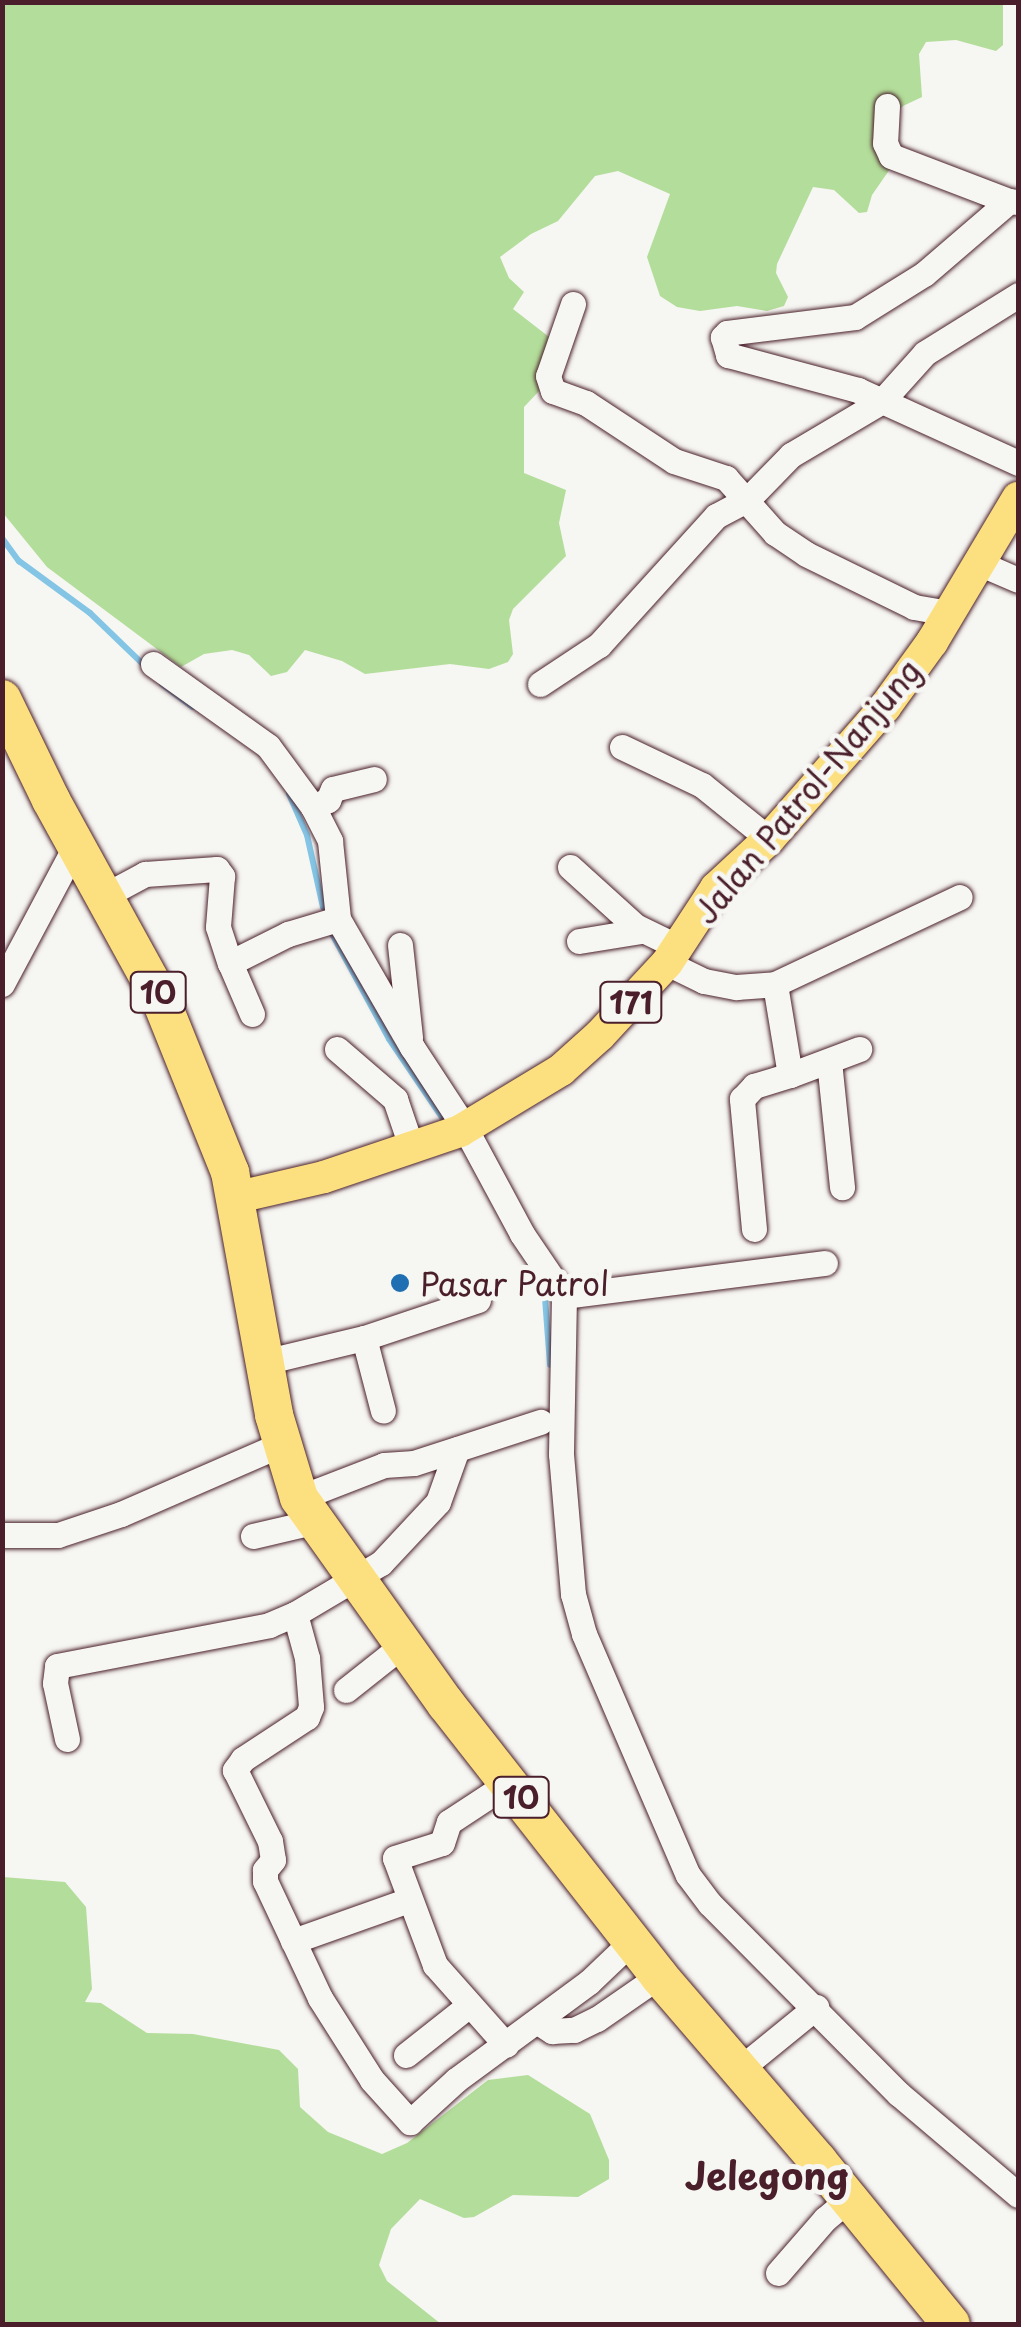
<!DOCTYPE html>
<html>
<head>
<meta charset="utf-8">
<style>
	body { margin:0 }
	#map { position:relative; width:1021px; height:2327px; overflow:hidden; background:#f6f6f2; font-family:"Playpen Sans",sans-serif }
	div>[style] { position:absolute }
	.green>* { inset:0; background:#b3dd9a }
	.stream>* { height:6px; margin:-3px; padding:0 3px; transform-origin:3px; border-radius:3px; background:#84c5e5 }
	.roads { filter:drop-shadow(0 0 2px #4a1f2b) drop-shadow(0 0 2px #4a1f2b) }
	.minor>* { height:25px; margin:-12.5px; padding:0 12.5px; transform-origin:12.5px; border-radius:12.5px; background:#f6f6f2 }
	.major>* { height:32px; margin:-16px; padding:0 16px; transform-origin:16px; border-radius:16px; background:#fce080 }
	.highway>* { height:38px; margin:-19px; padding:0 19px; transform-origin:19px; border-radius:19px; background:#fce080 }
	.dots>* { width:28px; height:28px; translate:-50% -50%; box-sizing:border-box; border:5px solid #f6f6f2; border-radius:50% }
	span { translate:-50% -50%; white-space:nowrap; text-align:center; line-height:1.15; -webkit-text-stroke:10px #f6f6f2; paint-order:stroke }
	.shield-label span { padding:2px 8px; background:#f6f6f2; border:2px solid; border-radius:8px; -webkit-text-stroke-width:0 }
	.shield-label { font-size:30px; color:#4a1f2b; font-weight:700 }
	.street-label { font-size:32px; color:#4a1f2b }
	.poi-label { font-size:32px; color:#4a1f2b }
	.left { translate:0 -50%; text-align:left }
	.quarter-label { font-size:38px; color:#4a1f2b; font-weight:700 }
	.frame { position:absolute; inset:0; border:5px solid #4a1f2b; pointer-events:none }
</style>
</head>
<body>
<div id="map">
	<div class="green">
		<div style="clip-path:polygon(1003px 2px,1003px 45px,996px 51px,956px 40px,926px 42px,919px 54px,922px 97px,903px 106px,876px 129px,876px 150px,890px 169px,872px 195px,867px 212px,859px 213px,834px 190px,813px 187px,777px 264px,776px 273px,788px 297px,784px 306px,767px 311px,737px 306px,700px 311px,677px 307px,660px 296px,647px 257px,670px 194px,618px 171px,595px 176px,558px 221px,531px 234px,500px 257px,509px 278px,524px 292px,513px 309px,553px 340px,540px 390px,524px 407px,524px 473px,566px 490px,559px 523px,566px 556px,513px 609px,509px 620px,513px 654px,508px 662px,489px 669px,450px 664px,365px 674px,342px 661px,305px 650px,287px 672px,271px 676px,249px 655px,232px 650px,204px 654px,181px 667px,47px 567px,3px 513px,2px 3px)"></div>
		<div style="clip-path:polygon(3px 1877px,65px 1882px,86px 1907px,92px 1989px,85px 2002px,101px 2003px,147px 2033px,193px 2034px,279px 2050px,298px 2069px,300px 2107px,328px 2132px,382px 2154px,407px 2143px,488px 2080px,528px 2075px,590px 2114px,609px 2160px,609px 2179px,578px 2197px,513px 2195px,474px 2217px,464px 2218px,420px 2199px,391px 2229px,379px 2265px,387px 2281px,441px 2324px,3px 2324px)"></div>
	</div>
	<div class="stream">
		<div style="left:2px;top:538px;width:29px;rotate:54deg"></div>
		<div style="left:19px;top:561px;width:88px;rotate:36.2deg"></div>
		<div style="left:90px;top:613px;width:79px;rotate:44deg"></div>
		<div style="left:162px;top:684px;width:38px;rotate:37deg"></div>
		<div style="left:289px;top:794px;width:45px;rotate:66.3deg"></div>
		<div style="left:307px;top:835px;width:74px;rotate:77.5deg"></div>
		<div style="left:331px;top:932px;width:122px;rotate:61.5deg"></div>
		<div style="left:389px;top:1039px;width:105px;rotate:55.9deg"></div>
		<div style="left:530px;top:1266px;width:35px;rotate:65deg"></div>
		<div style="left:545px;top:1298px;width:67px;rotate:85.7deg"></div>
	</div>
	<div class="roads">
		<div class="minor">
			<div style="left:887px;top:106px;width:37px;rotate:93deg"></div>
			<div style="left:885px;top:143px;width:14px;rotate:65deg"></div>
			<div style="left:891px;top:156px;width:126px;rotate:20.9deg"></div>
			<div style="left:1018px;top:202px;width:9px;rotate:-174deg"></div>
			<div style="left:1009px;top:201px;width:112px;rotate:139.3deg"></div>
			<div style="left:924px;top:274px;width:81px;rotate:148.1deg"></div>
			<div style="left:855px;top:317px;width:129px;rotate:172.9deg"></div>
			<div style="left:727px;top:333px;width:6px;rotate:135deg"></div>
			<div style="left:723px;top:337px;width:19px;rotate:74deg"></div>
			<div style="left:728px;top:355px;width:135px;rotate:15.1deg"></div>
			<div style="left:858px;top:390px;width:176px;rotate:24.5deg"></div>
			<div style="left:573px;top:304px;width:76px;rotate:109.1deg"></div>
			<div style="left:548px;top:376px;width:16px;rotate:72deg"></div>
			<div style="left:553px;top:391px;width:35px;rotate:20deg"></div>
			<div style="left:586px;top:403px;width:105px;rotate:33.4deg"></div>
			<div style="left:674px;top:461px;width:55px;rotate:18.1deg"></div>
			<div style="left:726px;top:478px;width:74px;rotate:48.3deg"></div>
			<div style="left:775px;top:533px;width:37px;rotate:34deg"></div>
			<div style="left:806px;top:554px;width:120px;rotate:26.1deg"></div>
			<div style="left:914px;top:607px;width:34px;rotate:10deg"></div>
			<div style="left:981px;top:564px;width:40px;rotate:23.4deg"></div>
			<div style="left:153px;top:664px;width:141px;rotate:35.5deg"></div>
			<div style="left:268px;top:746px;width:76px;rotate:53.6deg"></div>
			<div style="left:313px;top:807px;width:38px;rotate:63deg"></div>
			<div style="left:330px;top:841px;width:78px;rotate:84.1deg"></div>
			<div style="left:338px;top:919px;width:148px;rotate:60deg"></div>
			<div style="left:412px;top:1047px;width:97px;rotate:56.8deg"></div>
			<div style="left:465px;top:1128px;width:120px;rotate:61.7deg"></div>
			<div style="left:522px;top:1234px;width:75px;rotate:55.9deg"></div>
			<div style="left:564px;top:1296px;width:158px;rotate:91.1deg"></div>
			<div style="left:561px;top:1454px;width:141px;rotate:85.1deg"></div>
			<div style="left:573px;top:1594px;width:41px;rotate:74.6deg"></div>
			<div style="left:584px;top:1634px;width:262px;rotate:66.7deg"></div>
			<div style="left:688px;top:1875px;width:36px;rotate:53deg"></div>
			<div style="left:710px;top:1904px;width:268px;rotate:45.2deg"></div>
			<div style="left:899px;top:2094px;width:156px;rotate:40.3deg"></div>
			<div style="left:540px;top:684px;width:71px;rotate:-33.5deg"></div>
			<div style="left:599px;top:645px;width:174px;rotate:-47.8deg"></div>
			<div style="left:716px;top:516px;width:36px;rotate:-28deg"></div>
			<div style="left:748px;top:499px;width:62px;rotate:-45.7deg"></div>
			<div style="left:791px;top:455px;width:106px;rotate:-30.7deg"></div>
			<div style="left:882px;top:401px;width:64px;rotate:-48.1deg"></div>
			<div style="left:925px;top:353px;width:110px;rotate:-31.9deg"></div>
			<div style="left:622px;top:747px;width:89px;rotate:25.4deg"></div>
			<div style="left:702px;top:785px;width:86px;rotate:38.9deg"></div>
			<div style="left:313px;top:807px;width:17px;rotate:-25deg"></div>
			<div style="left:328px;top:800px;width:12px;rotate:-66deg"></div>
			<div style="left:333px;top:789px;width:42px;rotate:-13.7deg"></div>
			<div style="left:570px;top:867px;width:88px;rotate:42.2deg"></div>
			<div style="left:635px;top:926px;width:48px;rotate:26deg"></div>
			<div style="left:104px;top:896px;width:47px;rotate:-28.2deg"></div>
			<div style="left:145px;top:874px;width:72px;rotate:-4deg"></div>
			<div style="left:217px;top:869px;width:9px;rotate:54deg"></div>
			<div style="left:222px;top:876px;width:51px;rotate:94.5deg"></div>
			<div style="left:218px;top:927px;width:38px;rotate:72deg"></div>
			<div style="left:579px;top:941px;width:63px;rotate:-9.2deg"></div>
			<div style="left:400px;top:945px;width:93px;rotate:83.8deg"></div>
			<div style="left:667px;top:963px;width:41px;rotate:25.9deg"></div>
			<div style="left:704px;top:981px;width:33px;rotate:11deg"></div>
			<div style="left:736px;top:987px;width:39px;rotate:-4deg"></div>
			<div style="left:775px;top:984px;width:204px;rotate:-25.2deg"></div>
			<div style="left:2px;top:984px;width:157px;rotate:-62deg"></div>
			<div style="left:252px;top:1014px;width:56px;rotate:-113.3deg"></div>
			<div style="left:230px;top:963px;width:65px;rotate:-26.6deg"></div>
			<div style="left:288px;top:934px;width:52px;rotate:-16.7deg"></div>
			<div style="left:337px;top:1049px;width:77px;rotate:40.8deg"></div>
			<div style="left:395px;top:1099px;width:53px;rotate:71.2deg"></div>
			<div style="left:829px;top:1061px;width:127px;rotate:84.1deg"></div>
			<div style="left:790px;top:1075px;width:74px;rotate:-20.6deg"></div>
			<div style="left:754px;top:1229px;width:131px;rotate:-95.3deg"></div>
			<div style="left:742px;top:1099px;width:18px;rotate:-47deg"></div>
			<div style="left:754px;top:1086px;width:38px;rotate:-17deg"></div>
			<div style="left:790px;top:1075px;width:92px;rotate:-99.4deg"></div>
			<div style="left:564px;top:1296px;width:263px;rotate:-7.2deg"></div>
			<div style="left:364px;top:1338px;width:75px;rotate:75.4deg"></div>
			<div style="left:264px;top:1362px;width:103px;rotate:-13.5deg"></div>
			<div style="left:364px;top:1338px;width:120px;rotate:-18.4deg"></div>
			<div style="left:299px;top:1498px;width:91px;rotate:-21.2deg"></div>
			<div style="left:384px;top:1465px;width:30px;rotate:-4deg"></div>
			<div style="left:414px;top:1463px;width:133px;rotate:-18deg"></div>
			<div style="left:2px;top:1535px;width:56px"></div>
			<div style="left:58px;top:1535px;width:66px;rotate:-18.4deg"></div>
			<div style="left:121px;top:1514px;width:176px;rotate:-23.5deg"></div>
			<div style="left:253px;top:1536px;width:62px;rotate:-13.1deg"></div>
			<div style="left:295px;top:1614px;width:46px;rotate:74.7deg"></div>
			<div style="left:307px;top:1658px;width:49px;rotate:85.3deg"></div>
			<div style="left:311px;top:1707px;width:11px;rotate:112deg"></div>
			<div style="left:307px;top:1717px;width:77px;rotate:146.7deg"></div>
			<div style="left:243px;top:1759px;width:14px;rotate:126deg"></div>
			<div style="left:235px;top:1770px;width:79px;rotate:63.8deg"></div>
			<div style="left:270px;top:1841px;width:19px;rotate:81deg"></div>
			<div style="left:273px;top:1860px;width:13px;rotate:129deg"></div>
			<div style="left:265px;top:1870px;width:11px;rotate:90deg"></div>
			<div style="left:265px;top:1881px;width:129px;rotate:64.8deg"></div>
			<div style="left:320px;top:1998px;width:97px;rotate:57.6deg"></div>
			<div style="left:372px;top:2080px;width:57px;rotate:47.9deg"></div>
			<div style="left:410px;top:2122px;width:62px;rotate:-42.4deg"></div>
			<div style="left:456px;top:2080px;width:165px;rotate:-36.4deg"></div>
			<div style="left:589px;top:1982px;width:59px;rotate:-43.6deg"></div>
			<div style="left:346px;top:1690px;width:74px;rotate:-38.4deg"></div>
			<div style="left:67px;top:1739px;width:57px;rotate:-102.1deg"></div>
			<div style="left:55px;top:1683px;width:17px;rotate:-83deg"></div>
			<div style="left:57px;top:1666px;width:216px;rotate:-10.9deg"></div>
			<div style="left:269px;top:1625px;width:28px;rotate:-23deg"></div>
			<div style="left:295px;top:1614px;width:100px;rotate:-30.7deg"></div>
			<div style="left:381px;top:1563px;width:83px;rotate:-46.9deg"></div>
			<div style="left:438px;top:1502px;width:56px;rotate:-70.3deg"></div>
			<div style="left:293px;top:1941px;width:123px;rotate:-19.5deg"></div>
			<div style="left:538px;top:2022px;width:17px;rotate:33deg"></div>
			<div style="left:552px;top:2031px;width:22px;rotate:-3deg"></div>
			<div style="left:574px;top:2030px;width:25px;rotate:-26deg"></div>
			<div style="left:597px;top:2019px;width:75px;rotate:-34.7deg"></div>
			<div style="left:506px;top:2045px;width:107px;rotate:-131.6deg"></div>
			<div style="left:435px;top:1965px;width:114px;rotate:-110.5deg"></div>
			<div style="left:395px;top:1858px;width:49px;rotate:-17.7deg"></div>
			<div style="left:442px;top:1843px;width:22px;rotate:-72deg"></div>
			<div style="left:449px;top:1822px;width:73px;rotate:-33.3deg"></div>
			<div style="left:406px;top:2055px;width:79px;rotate:-38.3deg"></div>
			<div style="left:741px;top:2068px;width:97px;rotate:-39.1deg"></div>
			<div style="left:778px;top:2273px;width:72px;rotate:-49deg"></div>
			<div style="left:825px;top:2219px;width:31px;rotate:-40deg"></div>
		</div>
		<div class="major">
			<div style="left:238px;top:1197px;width:88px;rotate:-13.1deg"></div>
			<div style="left:324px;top:1177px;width:144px;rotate:-18.7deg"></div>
			<div style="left:460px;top:1131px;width:118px;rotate:-31.1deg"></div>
			<div style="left:561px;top:1070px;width:52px;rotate:-41.9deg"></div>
			<div style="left:600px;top:1035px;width:98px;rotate:-47.1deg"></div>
			<div style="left:667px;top:963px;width:90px;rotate:-56.8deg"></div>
			<div style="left:716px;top:888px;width:72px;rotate:-42.8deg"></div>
			<div style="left:769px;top:839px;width:176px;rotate:-48.7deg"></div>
			<div style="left:885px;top:707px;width:80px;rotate:-54.1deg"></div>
			<div style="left:932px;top:642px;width:168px;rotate:-59.2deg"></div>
		</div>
		<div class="highway">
			<div style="left:2px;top:699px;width:112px;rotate:64.1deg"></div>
			<div style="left:51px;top:800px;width:226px;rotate:61.2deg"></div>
			<div style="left:160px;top:998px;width:188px;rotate:68.1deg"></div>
			<div style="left:230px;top:1172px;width:247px;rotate:79.7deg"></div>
			<div style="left:274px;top:1415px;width:87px;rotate:73.2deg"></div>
			<div style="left:299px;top:1498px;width:253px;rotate:54.5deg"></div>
			<div style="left:446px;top:1704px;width:345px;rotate:51.9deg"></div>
			<div style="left:659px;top:1976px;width:244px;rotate:49.3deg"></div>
			<div style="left:818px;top:2161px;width:210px;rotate:50.8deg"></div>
		</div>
	</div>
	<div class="dots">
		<div style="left:400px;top:1283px;background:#1f6fb2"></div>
	</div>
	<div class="shield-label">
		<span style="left:158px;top:992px">10</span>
		<span style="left:631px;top:1002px">171</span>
		<span style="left:521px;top:1797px">10</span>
	</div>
	<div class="street-label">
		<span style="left:807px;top:791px;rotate:-50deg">Jalan Patrol-Nanjung</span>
	</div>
	<div class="poi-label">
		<span class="left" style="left:420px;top:1283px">Pasar Patrol</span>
	</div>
	<div class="quarter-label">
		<span style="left:767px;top:2175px">Jelegong</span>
	</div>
	<div class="frame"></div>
</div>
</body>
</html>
